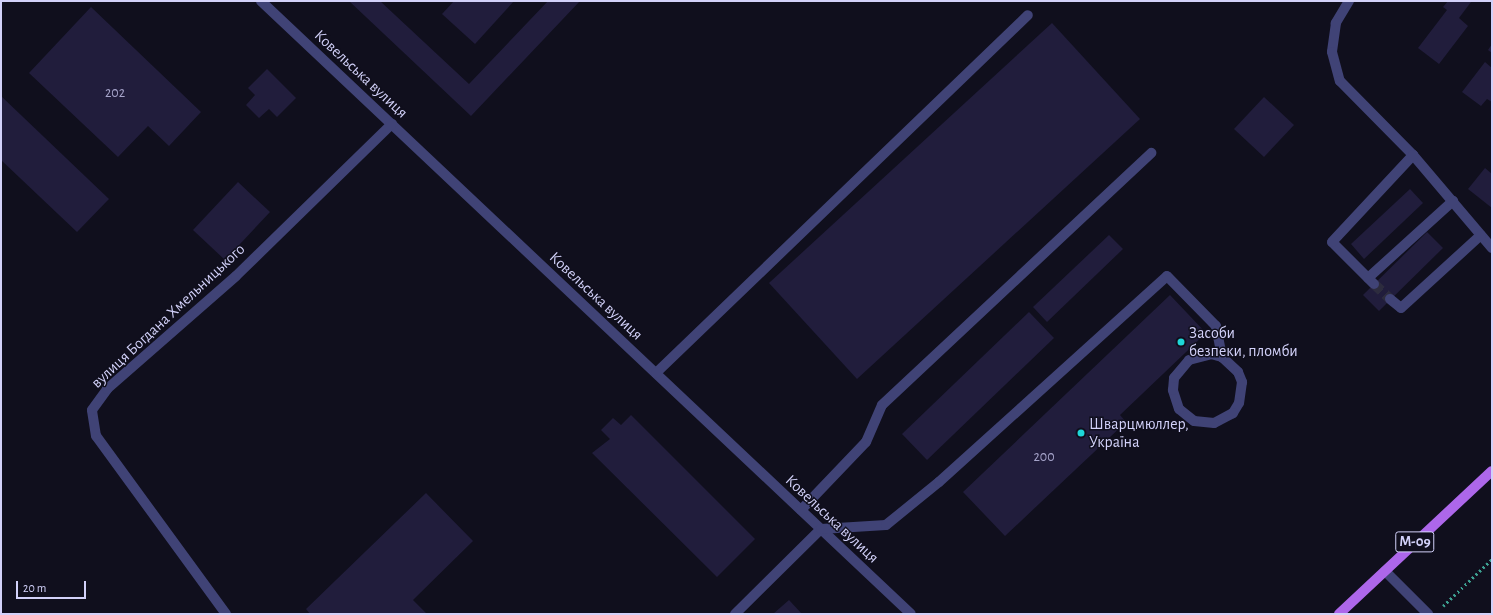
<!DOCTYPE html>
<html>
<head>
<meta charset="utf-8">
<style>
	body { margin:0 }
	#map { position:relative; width:1493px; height:615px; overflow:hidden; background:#100f1d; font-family:"Alegreya Sans",sans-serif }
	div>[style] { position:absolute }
	.building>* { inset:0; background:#211d3c }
	.minor-tunnel>* { height:10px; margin-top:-5px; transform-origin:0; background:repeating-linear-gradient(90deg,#2d2c3e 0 10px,transparent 0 15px) }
	.path>* { height:2.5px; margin-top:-1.25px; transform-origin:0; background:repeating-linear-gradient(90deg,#3da192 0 2px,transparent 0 5px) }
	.minor>* { height:10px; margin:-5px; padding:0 5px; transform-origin:5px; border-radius:5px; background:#404376 }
	.major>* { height:10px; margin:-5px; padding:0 5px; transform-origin:5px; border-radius:5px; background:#ad67ea }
	.dots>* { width:11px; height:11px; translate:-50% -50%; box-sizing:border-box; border:2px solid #100f1d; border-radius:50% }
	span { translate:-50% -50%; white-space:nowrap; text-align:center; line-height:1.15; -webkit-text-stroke:3px #100f1d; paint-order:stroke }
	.number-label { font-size:14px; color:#a6a4ca }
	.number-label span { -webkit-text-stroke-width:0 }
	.shield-label span { padding:1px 3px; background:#100f1d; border:1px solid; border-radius:3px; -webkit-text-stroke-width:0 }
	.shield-label { font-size:15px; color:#d2d1f9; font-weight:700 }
	.street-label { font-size:16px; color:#d2d1f9 }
	.poi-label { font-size:16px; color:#d2d1f9 }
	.left { translate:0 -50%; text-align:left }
	.frame { position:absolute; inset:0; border:2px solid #d2d1f9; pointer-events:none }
	.scale { position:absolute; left:16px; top:581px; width:70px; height:18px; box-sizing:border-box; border:2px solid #d2d1f9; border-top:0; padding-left:5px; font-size:12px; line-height:14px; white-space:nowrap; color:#d2d1f9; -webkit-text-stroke:3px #100f1d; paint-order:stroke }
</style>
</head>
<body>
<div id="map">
	<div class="building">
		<div style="clip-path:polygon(349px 1px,380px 1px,469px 84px,548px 1px,580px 1px,471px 116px)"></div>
		<div style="clip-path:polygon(454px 1px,514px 1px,475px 44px,442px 14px)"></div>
		<div style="clip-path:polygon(1448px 1px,1471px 2px,1459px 18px,1468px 26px,1439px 64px,1418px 48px,1447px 10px,1443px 7px)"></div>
		<div style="clip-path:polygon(91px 7px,201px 112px,169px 146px,148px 126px,118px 157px,29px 73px)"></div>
		<div style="clip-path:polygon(1052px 23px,1140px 119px,857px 379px,769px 283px)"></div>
		<div style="clip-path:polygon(1492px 44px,1492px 53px,1488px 50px)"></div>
		<div style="clip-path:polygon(1485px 62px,1492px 68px,1492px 102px,1487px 99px,1481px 106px,1462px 92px)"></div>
		<div style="clip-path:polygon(267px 69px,296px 98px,277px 117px,269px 109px,259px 118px,246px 105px,255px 95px,248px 88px)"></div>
		<div style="clip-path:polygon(1px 96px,109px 199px,77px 232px,1px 160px)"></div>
		<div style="clip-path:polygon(1264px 97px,1294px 125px,1264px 157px,1234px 129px)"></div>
		<div style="clip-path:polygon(1485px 168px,1492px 174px,1492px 208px,1468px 189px)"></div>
		<div style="clip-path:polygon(238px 182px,270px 212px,225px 260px,193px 230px)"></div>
		<div style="clip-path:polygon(1410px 189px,1423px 203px,1364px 259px,1351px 244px)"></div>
		<div style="clip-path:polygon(1427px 232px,1443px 248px,1379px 311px,1363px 295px)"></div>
		<div style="clip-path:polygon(1109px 235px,1123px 249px,1047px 322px,1033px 307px)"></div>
		<div style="clip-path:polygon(1170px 295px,1206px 333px,1120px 415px,1126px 422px,1005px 536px,963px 492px)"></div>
		<div style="clip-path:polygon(1029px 312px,1054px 338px,927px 460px,902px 434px)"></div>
		<div style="clip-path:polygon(631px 415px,755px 539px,717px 577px,592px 453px,610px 439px,601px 430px,613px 418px,621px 425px)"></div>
		<div style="clip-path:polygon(426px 493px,473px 541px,413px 600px,427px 614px,310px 614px,306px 609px)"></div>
		<div style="clip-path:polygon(789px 600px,802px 614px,773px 614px)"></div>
	</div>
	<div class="minor-tunnel">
		<div style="left:1374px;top:284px;width:22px;rotate:43deg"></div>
	</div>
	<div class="path">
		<div style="left:1443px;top:606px;width:68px;rotate:-43.8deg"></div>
	</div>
	<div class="minor">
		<div style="left:261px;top:1px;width:893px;rotate:43.32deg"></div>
		<div style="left:1349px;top:1px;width:26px;rotate:121deg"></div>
		<div style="left:1336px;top:23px;width:29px;rotate:98deg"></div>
		<div style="left:1332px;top:52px;width:30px;rotate:75deg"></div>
		<div style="left:1340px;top:81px;width:104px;rotate:45.4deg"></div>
		<div style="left:1413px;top:155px;width:122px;rotate:49.7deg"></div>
		<div style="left:1368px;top:278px;width:115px;rotate:-42.2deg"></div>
		<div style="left:1374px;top:284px;width:59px;rotate:-135deg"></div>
		<div style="left:1332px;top:242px;width:119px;rotate:-47deg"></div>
		<div style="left:1390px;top:299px;width:14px;rotate:39deg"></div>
		<div style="left:1401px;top:308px;width:108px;rotate:-42.4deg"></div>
		<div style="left:656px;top:373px;width:516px;rotate:-43.9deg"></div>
		<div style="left:801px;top:510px;width:94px;rotate:-46.3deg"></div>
		<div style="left:866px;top:442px;width:40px;rotate:-66.6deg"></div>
		<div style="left:882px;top:405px;width:369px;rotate:-43.1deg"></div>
		<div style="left:1385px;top:571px;width:61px;rotate:45deg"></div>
		<div style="left:226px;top:614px;width:220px;rotate:-126.1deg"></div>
		<div style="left:96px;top:436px;width:26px;rotate:-99deg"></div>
		<div style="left:92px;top:410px;width:26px;rotate:-54deg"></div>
		<div style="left:107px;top:389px;width:171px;rotate:-41.2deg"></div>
		<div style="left:236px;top:276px;width:218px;rotate:-44.3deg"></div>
		<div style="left:735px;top:614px;width:121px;rotate:-44.7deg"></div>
		<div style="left:821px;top:529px;width:65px;rotate:-3.5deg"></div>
		<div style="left:886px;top:525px;width:68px;rotate:-39.1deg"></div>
		<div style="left:939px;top:482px;width:307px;rotate:-42.1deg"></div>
		<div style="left:1167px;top:276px;width:70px;rotate:45.6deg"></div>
		<div style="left:1216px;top:326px;width:32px;rotate:79deg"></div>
		<div style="left:1222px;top:357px;width:22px;rotate:43deg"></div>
		<div style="left:1238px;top:372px;width:11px;rotate:68deg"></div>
		<div style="left:1242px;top:382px;width:21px;rotate:98deg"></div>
		<div style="left:1239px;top:403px;width:12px;rotate:121deg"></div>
		<div style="left:1233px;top:413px;width:21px;rotate:152deg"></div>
		<div style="left:1214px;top:423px;width:20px;rotate:-174deg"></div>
		<div style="left:1194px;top:421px;width:19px;rotate:-141deg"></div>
		<div style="left:1179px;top:409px;width:20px;rotate:-108deg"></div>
		<div style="left:1173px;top:390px;width:12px;rotate:-85deg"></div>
		<div style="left:1174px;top:378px;width:23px;rotate:-50deg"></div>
		<div style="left:1189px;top:360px;width:23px;rotate:-15deg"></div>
		<div style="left:1211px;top:354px;width:11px;rotate:15deg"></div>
	</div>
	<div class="major">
		<div style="left:1339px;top:614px;width:209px;rotate:-43.1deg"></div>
	</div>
	<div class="dots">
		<div style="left:1181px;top:342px;background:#1ed7d8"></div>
		<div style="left:1081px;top:433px;background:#1ed7d8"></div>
	</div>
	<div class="number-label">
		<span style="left:115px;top:93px">202</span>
		<span style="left:1044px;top:457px">200</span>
	</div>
	<div class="shield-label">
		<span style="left:1415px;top:542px">М-09</span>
	</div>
	<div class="street-label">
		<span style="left:361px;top:74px;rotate:43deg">Ковельська вулиця</span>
		<span style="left:596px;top:296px;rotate:43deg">Ковельська вулиця</span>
		<span style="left:168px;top:316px;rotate:-43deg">вулиця Богдана Хмельницького</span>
		<span style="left:832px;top:519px;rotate:43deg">Ковельська вулиця</span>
	</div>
	<div class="poi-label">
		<span class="left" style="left:1189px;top:342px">Засоби<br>безпеки, пломби</span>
		<span class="left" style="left:1089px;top:433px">Шварцмюллер,<br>Україна</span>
	</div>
	<div class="frame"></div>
	<div class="scale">20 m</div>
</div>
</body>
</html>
